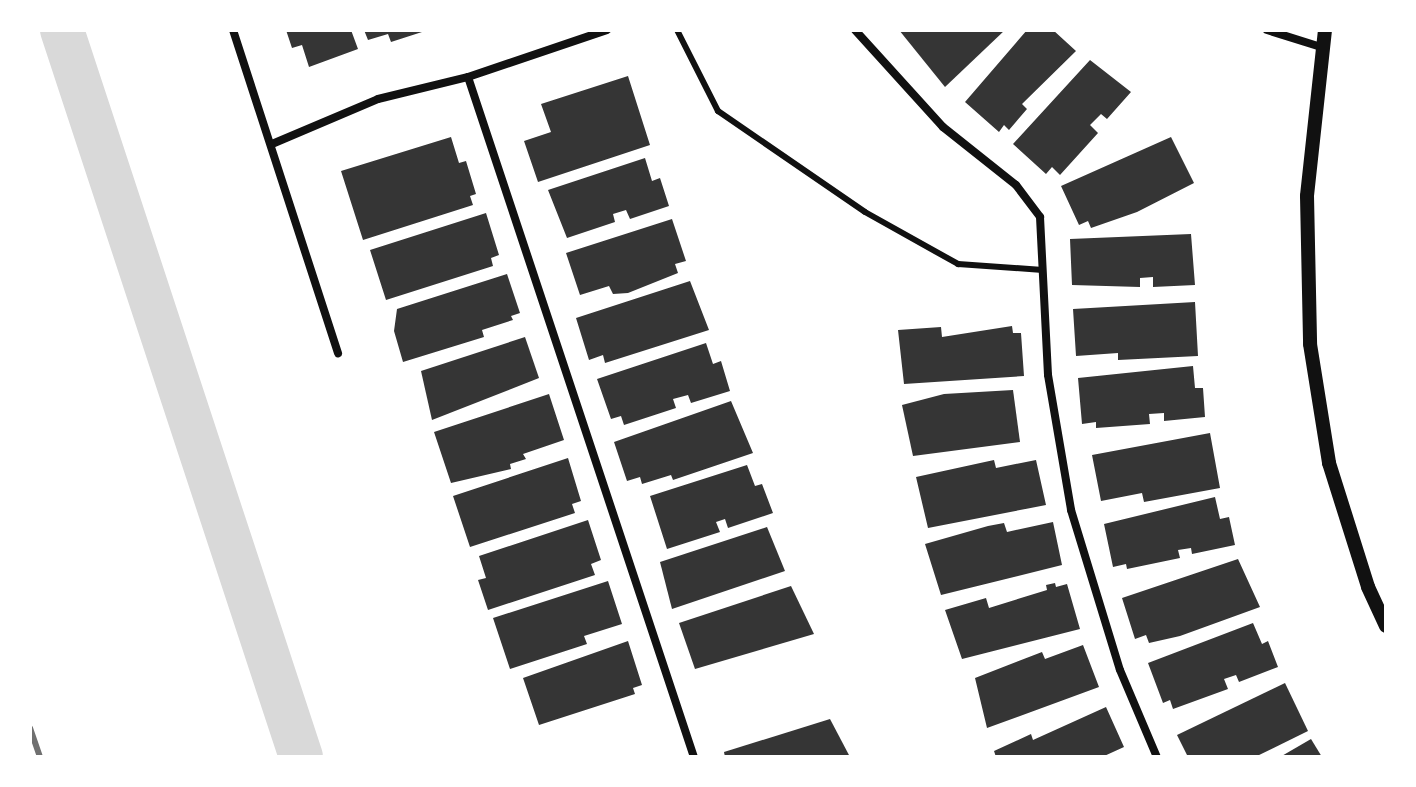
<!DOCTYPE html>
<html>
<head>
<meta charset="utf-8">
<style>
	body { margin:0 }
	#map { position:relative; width:1416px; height:787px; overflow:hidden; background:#fff; font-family:Cabin,sans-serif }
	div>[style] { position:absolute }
	.canal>* { height:44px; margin:-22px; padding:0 22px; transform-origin:22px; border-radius:22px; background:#d9d9d9 }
	.building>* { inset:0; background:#353535 }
	.service>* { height:6px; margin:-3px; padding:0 3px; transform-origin:3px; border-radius:3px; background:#111 }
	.minor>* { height:8px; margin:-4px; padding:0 4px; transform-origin:4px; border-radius:4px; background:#111 }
	.tertiary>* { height:14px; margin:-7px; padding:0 7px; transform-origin:7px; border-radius:7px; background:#111 }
	.rail>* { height:6px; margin:-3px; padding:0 3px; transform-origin:3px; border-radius:3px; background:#707070 }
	span { translate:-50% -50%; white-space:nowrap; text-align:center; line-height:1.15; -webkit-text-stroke:6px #fff; paint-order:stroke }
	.frame { position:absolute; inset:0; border:32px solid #fff; pointer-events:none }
</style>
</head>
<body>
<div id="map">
	<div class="canal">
		<div style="left:62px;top:30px;width:765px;rotate:71.8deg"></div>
	</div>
	<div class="building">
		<div style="clip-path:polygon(286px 30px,351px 30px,358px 49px,309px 67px,302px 45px,292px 48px)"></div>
		<div style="clip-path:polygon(364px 30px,421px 30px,422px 32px,391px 42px,388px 34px,368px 40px)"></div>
		<div style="clip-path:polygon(899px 30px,1005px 30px,945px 87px)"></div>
		<div style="clip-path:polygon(1027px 30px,1053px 30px,1076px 51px,1022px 104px,1027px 109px,1009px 130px,1004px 125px,999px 132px,965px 102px)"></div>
		<div style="clip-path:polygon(1090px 60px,1131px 92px,1107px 119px,1101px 114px,1090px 125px,1098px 133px,1060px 175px,1052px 167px,1046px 174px,1013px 144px)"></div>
		<div style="clip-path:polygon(628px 76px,650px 145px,538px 182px,524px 141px,551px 132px,541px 104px)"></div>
		<div style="clip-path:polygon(451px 137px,459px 163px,466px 161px,476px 194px,470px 196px,473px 205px,363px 240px,341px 171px)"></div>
		<div style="clip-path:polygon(1171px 137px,1194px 183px,1137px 212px,1091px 228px,1088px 221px,1079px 225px,1061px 186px)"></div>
		<div style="clip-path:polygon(645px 158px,652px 181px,660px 178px,669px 206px,630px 219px,626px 210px,613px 214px,615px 222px,567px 238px,548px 190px)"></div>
		<div style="clip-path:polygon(486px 213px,499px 255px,491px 258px,493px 266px,386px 300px,370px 250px)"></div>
		<div style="clip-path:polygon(672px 219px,686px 261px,675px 264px,678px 273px,628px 293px,613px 294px,609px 286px,580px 295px,566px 253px)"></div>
		<div style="clip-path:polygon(1191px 234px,1195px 285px,1153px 287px,1153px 277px,1140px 278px,1140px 287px,1072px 285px,1070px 239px)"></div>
		<div style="clip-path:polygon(507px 274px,520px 313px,511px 316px,513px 320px,482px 330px,484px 337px,403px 362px,394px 331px,397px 309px)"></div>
		<div style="clip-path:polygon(690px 281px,709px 330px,605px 363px,603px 355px,589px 360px,576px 318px)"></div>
		<div style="clip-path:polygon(1195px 302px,1198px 356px,1118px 360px,1118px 353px,1076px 356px,1073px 309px)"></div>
		<div style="clip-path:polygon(1012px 326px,1013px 333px,1021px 333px,1024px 376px,904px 384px,898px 330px,941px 327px,942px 337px)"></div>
		<div style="clip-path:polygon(525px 337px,539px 378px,432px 420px,421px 371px)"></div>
		<div style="clip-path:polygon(706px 343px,713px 364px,721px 361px,730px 391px,691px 403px,688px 395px,673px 399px,676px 408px,624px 425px,621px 416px,611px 419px,597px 379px)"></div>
		<div style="clip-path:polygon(1193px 366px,1195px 388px,1203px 388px,1205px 417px,1164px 421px,1164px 413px,1149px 414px,1150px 424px,1096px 428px,1096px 422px,1082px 424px,1078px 378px)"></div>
		<div style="clip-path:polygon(1013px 390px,1020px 442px,913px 456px,902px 405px,944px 394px)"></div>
		<div style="clip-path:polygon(549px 394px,564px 440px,523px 454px,526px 459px,510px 464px,511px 469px,451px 483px,434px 432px)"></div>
		<div style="clip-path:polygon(731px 401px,753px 453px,673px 480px,671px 475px,642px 484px,640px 477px,627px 481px,614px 442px)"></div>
		<div style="clip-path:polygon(1210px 433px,1220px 488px,1144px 502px,1142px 493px,1101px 501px,1092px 455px)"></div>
		<div style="clip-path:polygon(568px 458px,581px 501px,572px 504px,575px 513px,470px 547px,453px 496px)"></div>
		<div style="clip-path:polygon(994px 460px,996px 468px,1036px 460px,1046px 505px,928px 528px,916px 477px)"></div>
		<div style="clip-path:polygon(747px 465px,755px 486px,762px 484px,773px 513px,728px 528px,725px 519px,716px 522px,720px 532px,667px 549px,650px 496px)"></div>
		<div style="clip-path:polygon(1215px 497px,1220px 519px,1229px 517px,1235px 545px,1192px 554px,1191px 548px,1178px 550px,1180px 558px,1127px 569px,1126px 564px,1113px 567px,1104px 524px)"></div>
		<div style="clip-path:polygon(588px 520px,601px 560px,591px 564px,595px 575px,488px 610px,478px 580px,486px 578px,479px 556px)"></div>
		<div style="clip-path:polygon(1053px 522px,1062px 565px,941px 595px,925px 544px,988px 526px,1004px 523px,1007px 532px)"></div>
		<div style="clip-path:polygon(767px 527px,785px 571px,672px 609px,660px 562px)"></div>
		<div style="clip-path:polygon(1238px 559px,1260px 607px,1180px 636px,1149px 643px,1146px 635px,1135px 639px,1122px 598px)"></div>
		<div style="clip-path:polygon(608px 581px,622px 624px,584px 636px,587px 644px,510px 669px,493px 618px)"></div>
		<div style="clip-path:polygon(1055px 583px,1056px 587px,1067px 584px,1080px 629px,962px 659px,945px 610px,986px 598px,989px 608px,1047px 590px,1046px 585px)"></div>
		<div style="clip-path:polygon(791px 586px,814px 634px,695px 669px,679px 623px)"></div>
		<div style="clip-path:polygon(1253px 623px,1262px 644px,1268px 641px,1278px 667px,1239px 682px,1236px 675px,1224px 679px,1228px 689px,1173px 709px,1170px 700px,1163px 703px,1148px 663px)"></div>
		<div style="clip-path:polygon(628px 641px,642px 685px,633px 688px,635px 694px,539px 725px,523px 678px)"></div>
		<div style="clip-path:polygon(1083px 645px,1099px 687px,987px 728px,975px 678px,1042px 652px,1045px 659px)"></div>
		<div style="clip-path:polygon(1285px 683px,1308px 731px,1255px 757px,1188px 757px,1177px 735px)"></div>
		<div style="clip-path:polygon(1106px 707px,1124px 747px,1102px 757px,996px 757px,994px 751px,1031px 734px,1033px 740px)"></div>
		<div style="clip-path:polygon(830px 719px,850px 757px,725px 757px,724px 752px)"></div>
		<div style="clip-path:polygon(1311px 739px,1322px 757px,1280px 757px)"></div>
	</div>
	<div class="service">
		<div style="left:677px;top:30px;width:91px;rotate:63.2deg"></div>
		<div style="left:718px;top:111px;width:178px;rotate:34.5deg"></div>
		<div style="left:865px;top:212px;width:107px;rotate:29.2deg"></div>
		<div style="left:958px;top:264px;width:85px;rotate:4deg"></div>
	</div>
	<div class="minor">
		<div style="left:233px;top:30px;width:340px;rotate:72deg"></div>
		<div style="left:855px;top:30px;width:131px;rotate:47.8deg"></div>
		<div style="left:943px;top:127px;width:93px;rotate:38.5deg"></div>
		<div style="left:1016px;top:185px;width:40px;rotate:53deg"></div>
		<div style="left:1040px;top:217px;width:158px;rotate:87.1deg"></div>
		<div style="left:1048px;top:375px;width:137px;rotate:80.3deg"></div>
		<div style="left:1071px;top:510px;width:167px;rotate:73deg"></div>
		<div style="left:1120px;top:670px;width:95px;rotate:67deg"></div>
		<div style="left:1267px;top:30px;width:60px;rotate:17.5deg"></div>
		<div style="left:468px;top:77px;width:717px;rotate:71.62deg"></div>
		<div style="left:272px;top:144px;width:115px;rotate:-23deg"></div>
		<div style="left:378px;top:99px;width:93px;rotate:-13.7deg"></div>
		<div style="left:468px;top:77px;width:147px;rotate:-18.7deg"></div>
	</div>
	<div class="tertiary">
		<div style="left:1325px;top:30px;width:167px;rotate:96.2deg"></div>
		<div style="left:1307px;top:196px;width:148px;rotate:88.8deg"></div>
		<div style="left:1310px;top:344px;width:121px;rotate:80.9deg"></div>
		<div style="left:1329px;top:463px;width:130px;rotate:72.5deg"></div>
		<div style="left:1368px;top:587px;width:43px;rotate:65.2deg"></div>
	</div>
	<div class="rail">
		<div style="left:30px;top:728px;width:31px;rotate:71deg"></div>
	</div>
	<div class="frame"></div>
</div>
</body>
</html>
